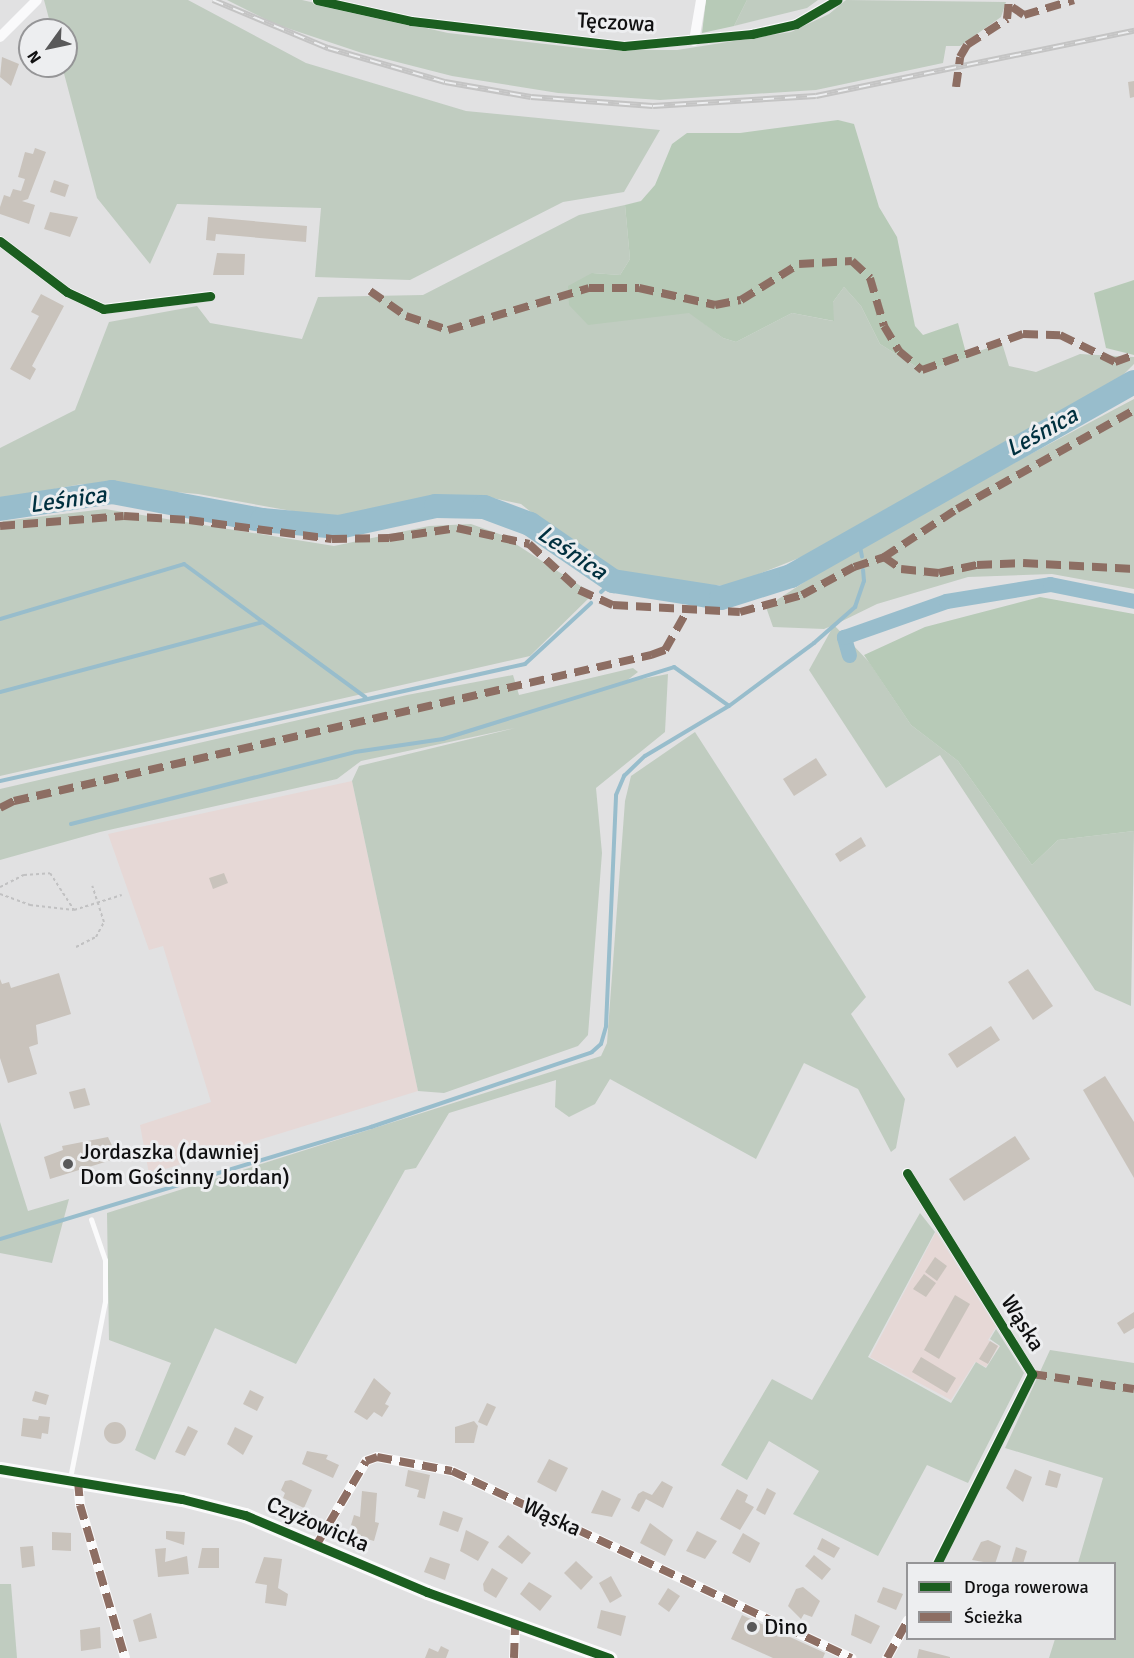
<!DOCTYPE html>
<html>
<head>
<meta charset="utf-8">
<style>
	body { margin:0 }
	#map { position:relative; width:1134px; height:1658px; overflow:hidden; background:#e1e1e2; font-family:Signika,sans-serif }
	div>[style] { position:absolute }
	.industrial>* { inset:0; background:#e6d8d6 }
	.green>* { inset:0; background:#c0ccc0 }
	.forest>* { inset:0; background:#b7cab7 }
	.stream>* { height:4px; margin:-2px; padding:0 2px; transform-origin:2px; border-radius:2px; background:#98bdcc }
	.canal>* { height:15px; margin:-7.5px; padding:0 7.5px; transform-origin:7.5px; border-radius:7.5px; background:#98bdcc }
	.river>* { height:24px; margin:-12px; padding:0 12px; transform-origin:12px; border-radius:12px; background:#98bdcc }
	.building>* { inset:0; background:#c9c3bc }
	.round { border-radius:50% }
	.path>* { height:2px; margin-top:-1px; transform-origin:0; background:repeating-linear-gradient(90deg,#c1c1c2 0 3px,transparent 0 6px) }
	.lane>* { height:5px; margin:-2.5px; padding:0 2.5px; transform-origin:2.5px; border-radius:2.5px; background:#fafafb }
	.street>* { height:10px; margin:-5px; padding:0 5px; transform-origin:5px; border-radius:5px; background:#fafafb }
	.secondary>* { height:15px; margin:-7.5px; padding:0 7.5px; transform-origin:7.5px; border-radius:7.5px; background:#fafafb }
	.rail>* { height:6px; margin-top:-3px; transform-origin:0; background:repeating-linear-gradient(90deg,#edeef0 0 11px,#c4c4c4 0 22px); box-sizing:border-box; border-block:2px solid #c4c4c4 }
	.quiet>* { height:8px; margin-top:-4px; transform-origin:0; background:repeating-linear-gradient(90deg,#8d6e63 0 15px,transparent 0 23px) }
	.cycleway>* { height:9px; margin:-4.5px; padding:0 4.5px; transform-origin:4.5px; border-radius:4.5px; background:#1b5e20 }
	.dots>* { width:16px; height:16px; translate:-50% -50%; box-sizing:border-box; border:3px solid #edeef0; border-radius:50% }
	span { translate:-50% -50%; white-space:nowrap; text-align:center; line-height:1.15; -webkit-text-stroke:6px #edeef0; paint-order:stroke }
	.street-label { font-size:22px; color:#101011 }
	.poi-label { font-size:22px; color:#101011 }
	.left { translate:0 -50%; text-align:left }
	.water-label { font-size:24px; color:#00303f; font-style:italic }
	.legend { position:absolute; left:906px; top:1562px; width:210px; height:78px; box-sizing:border-box; background:#edeef0; border:2px solid #959597; margin:0; padding:8px 10px; list-style:none; font-size:18px; color:#101011 }
	.legend li { display:flex; align-items:center; gap:12px; height:30px }
	.legend b { width:30px; border:2px solid #959597 }
	.north { position:absolute; left:18px; top:18px; width:60px; height:60px; box-sizing:border-box; background:#edeef0; border:2px solid #959597; border-radius:50%; rotate:237deg; font-size:16px; font-weight:700; line-height:24px; text-align:center; color:#101011 }
	.north::after { content:''; display:block; margin:auto; width:21px; height:27px; background:#59595a; clip-path:polygon(50% 0,100% 100%,50% 72%,0 100%) }
</style>
</head>
<body>
<div id="map">
	<div class="industrial">
		<div style="clip-path:polygon(352px 781px,418px 1091px,149px 1174px,140px 1125px,211px 1102px,163px 946px,149px 950px,108px 834px)"></div>
		<div style="clip-path:polygon(936px 1232px,996px 1327px,988px 1340px,999px 1346px,986px 1367px,975px 1362px,951px 1400px,870px 1357px)"></div>
	</div>
	<div class="green">
		<div style="clip-path:polygon(44px 0,188px 0,306px 63px,466px 111px,660px 130px,624px 192px,563px 202px,410px 280px,315px 277px,321px 208px,177px 204px,150px 264px,97px 198px,62px 66px,66px 66px,66px 30px,52px 30px)"></div>
		<div style="clip-path:polygon(227px 0,302px 0,448px 33px,598px 50px,677px 50px,791px 32px,829px 14px,846px 0,1006px 2px,1001px 17px,960px 46px,946px 46px,943px 63px,816px 90px,660px 100px,558px 93px,452px 76px,362px 53px,275px 24px)"></div>
		<div style="clip-path:polygon(747px 0,818px 0,807px 8px,734px 26px)"></div>
		<div style="clip-path:polygon(625px 205px,630px 259px,620px 275px,592px 273px,689px 312px,723px 338px,736px 342px,792px 313px,833px 321px,833px 302px,844px 287px,861px 306px,880px 344px,923px 371px,1002px 343px,1009px 366px,1036px 372px,1080px 354px,1134px 357px,1134px 364px,1122px 376px,804px 556px,729px 586px,623px 579px,597px 565px,521px 504px,479px 495px,415px 501px,347px 521px,198px 494px,82px 484px,0 499px,0 448px,75px 410px,109px 322px,197px 306px,210px 323px,302px 339px,318px 297px,423px 295px,579px 215px)"></div>
		<div style="clip-path:polygon(1134px 399px,1134px 589px,1052px 574px,968px 577px,877px 604px,834px 625px,869px 662px,911px 725px,958px 761px,1032px 865px,1058px 840px,1134px 831px,1131px 1006px,1095px 990px,940px 755px,886px 788px,809px 670px,834px 625px,824px 629px,773px 627px,766px 607px,869px 540px)"></div>
		<div style="clip-path:polygon(105px 509px,334px 546px,429px 526px,471px 524px,502px 535px,593px 594px,530px 656px,0 776px,0 526px,3px 521px)"></div>
		<div style="clip-path:polygon(633px 668px,638px 672px,625px 682px,668px 674px,665px 732px,596px 788px,602px 853px,588px 1035px,578px 1046px,444px 1093px,418px 1091px,352px 781px,359px 766px,515px 728px,361px 761px,337px 779px,100px 832px,0 860px,0 789px,407px 695px,513px 675px,519px 695px)"></div>
		<div style="clip-path:polygon(695px 732px,866px 997px,851px 1014px,905px 1099px,896px 1148px,891px 1152px,858px 1089px,804px 1063px,756px 1159px,610px 1079px,595px 1104px,569px 1117px,555px 1107px,556px 1080px,449px 1113px,416px 1168px,405px 1170px,296px 1364px,215px 1328px,155px 1460px,135px 1450px,171px 1363px,109px 1340px,107px 1213px,601px 1056px,607px 1043px,625px 801px,631px 776px)"></div>
		<div style="clip-path:polygon(0 1122px,28px 1211px,69px 1199px,52px 1263px,0 1253px)"></div>
		<div style="clip-path:polygon(920px 1213px,935px 1232px,868px 1357px,951px 1403px,976px 1362px,986px 1368px,1000px 1346px,990px 1339px,996px 1329px,1024px 1373px,968px 1483px,927px 1465px,878px 1556px,793px 1514px,819px 1471px,769px 1441px,747px 1480px,721px 1465px,772px 1379px,812px 1400px)"></div>
		<div style="clip-path:polygon(1050px 1350px,1134px 1363px,1134px 1658px,1049px 1658px,1055px 1639px,1114px 1638px,1114px 1564px,1078px 1563px,1103px 1478px,1005px 1448px)"></div>
		<div style="clip-path:polygon(0 1584px,11px 1584px,17px 1658px,0 1658px)"></div>
	</div>
	<div class="forest">
		<div style="clip-path:polygon(706px 0,747px 0,734px 26px,702px 33px)"></div>
		<div style="clip-path:polygon(838px 120px,854px 124px,879px 207px,897px 237px,915px 326px,923px 335px,958px 323px,967px 357px,923px 371px,880px 344px,861px 306px,844px 287px,833px 302px,834px 321px,792px 313px,736px 342px,723px 338px,689px 313px,588px 325px,569px 305px,568px 286px,592px 273px,620px 275px,630px 259px,625px 205px,641px 201px,655px 185px,672px 144px,687px 133px,740px 133px)"></div>
		<div style="clip-path:polygon(1134px 280px,1134px 355px,1106px 348px,1094px 293px)"></div>
		<div style="clip-path:polygon(1040px 597px,1134px 614px,1134px 831px,1058px 840px,1032px 865px,958px 761px,911px 725px,864px 655px,925px 627px)"></div>
	</div>
	<div class="stream">
		<div style="left:858px;top:536px;width:21px;rotate:79deg"></div>
		<div style="left:601px;top:592px;width:16px;rotate:-43deg"></div>
		<div style="left:0;top:619px;width:192px;rotate:-16.6deg"></div>
		<div style="left:184px;top:564px;width:225px;rotate:36.3deg"></div>
		<div style="left:0;top:692px;width:272px;rotate:-14.9deg"></div>
		<div style="left:0;top:781px;width:538px;rotate:-12.56deg"></div>
		<div style="left:525px;top:664px;width:90px;rotate:-42.7deg"></div>
		<div style="left:71px;top:824px;width:293px;rotate:-14.2deg"></div>
		<div style="left:355px;top:752px;width:89px;rotate:-8.4deg"></div>
		<div style="left:443px;top:739px;width:242px;rotate:-17.3deg"></div>
		<div style="left:674px;top:667px;width:67px;rotate:35.3deg"></div>
		<div style="left:0;top:1239px;width:388px;rotate:-16.8deg"></div>
		<div style="left:371px;top:1127px;width:233px;rotate:-18.7deg"></div>
		<div style="left:592px;top:1052px;width:12px;rotate:-42deg"></div>
		<div style="left:601px;top:1044px;width:19px;rotate:-74deg"></div>
		<div style="left:606px;top:1026px;width:231px;rotate:-87.5deg"></div>
		<div style="left:616px;top:795px;width:21px;rotate:-67deg"></div>
		<div style="left:624px;top:776px;width:29px;rotate:-44deg"></div>
		<div style="left:645px;top:756px;width:98px;rotate:-30.8deg"></div>
		<div style="left:729px;top:706px;width:106px;rotate:-36.5deg"></div>
		<div style="left:814px;top:643px;width:55px;rotate:-41.3deg"></div>
		<div style="left:855px;top:607px;width:28px;rotate:-71deg"></div>
		<div style="left:864px;top:581px;width:11px;rotate:-95deg"></div>
	</div>
	<div class="canal">
		<div style="left:849px;top:655px;width:19px;rotate:-106deg"></div>
		<div style="left:844px;top:637px;width:108px;rotate:-19.4deg"></div>
		<div style="left:946px;top:601px;width:105px;rotate:-9.3deg"></div>
		<div style="left:1050px;top:584px;width:86px;rotate:11.4deg"></div>
	</div>
	<div class="river">
		<div style="left:0;top:509px;width:113px;rotate:-8.6deg"></div>
		<div style="left:112px;top:492px;width:153px;rotate:10.6deg"></div>
		<div style="left:262px;top:520px;width:77px;rotate:5.2deg"></div>
		<div style="left:339px;top:527px;width:99px;rotate:-12.2deg"></div>
		<div style="left:436px;top:506px;width:48px;rotate:1.2deg"></div>
		<div style="left:484px;top:507px;width:49px;rotate:20.3deg"></div>
		<div style="left:530px;top:524px;width:101px;rotate:34.5deg"></div>
		<div style="left:613px;top:581px;width:109px;rotate:8.9deg"></div>
		<div style="left:721px;top:598px;width:73px;rotate:-17.4deg"></div>
		<div style="left:791px;top:576px;width:394px;rotate:-29.5deg"></div>
	</div>
	<div class="building">
		<div style="clip-path:polygon(2px 57px,19px 64px,11px 86px,0 77px)"></div>
		<div style="clip-path:polygon(1134px 81px,1134px 97px,1130px 98px,1128px 82px)"></div>
		<div style="clip-path:polygon(35px 148px,46px 152px,28px 199px,22px 201px,35px 205px,29px 224px,0 214px,0 207px,4px 195px,10px 197px,13px 189px,21px 191px,25px 179px,18px 177px,25px 152px,33px 154px)"></div>
		<div style="clip-path:polygon(54px 180px,69px 185px,65px 197px,50px 192px)"></div>
		<div style="clip-path:polygon(50px 212px,78px 217px,70px 237px,44px 229px)"></div>
		<div style="clip-path:polygon(208px 217px,307px 226px,306px 242px,216px 234px,215px 241px,206px 240px)"></div>
		<div style="clip-path:polygon(217px 253px,245px 254px,244px 275px,213px 275px)"></div>
		<div style="clip-path:polygon(41px 294px,64px 306px,32px 366px,36px 369px,30px 380px,10px 369px,39px 316px,31px 312px)"></div>
		<div style="clip-path:polygon(816px 758px,827px 775px,794px 796px,783px 779px)"></div>
		<div style="clip-path:polygon(861px 837px,866px 846px,840px 862px,835px 854px)"></div>
		<div style="clip-path:polygon(224px 873px,228px 883px,213px 889px,209px 878px)"></div>
		<div style="clip-path:polygon(1028px 969px,1053px 1006px,1033px 1020px,1008px 982px)"></div>
		<div style="clip-path:polygon(59px 973px,71px 1014px,36px 1025px,38px 1044px,29px 1047px,37px 1074px,8px 1083px,0 1058px,0 979px,2px 984px,9px 982px,11px 988px)"></div>
		<div style="clip-path:polygon(991px 1026px,1000px 1040px,957px 1068px,948px 1054px)"></div>
		<div style="clip-path:polygon(1105px 1076px,1134px 1122px,1134px 1178px,1083px 1090px)"></div>
		<div style="clip-path:polygon(85px 1088px,90px 1105px,74px 1109px,69px 1092px)"></div>
		<div style="clip-path:polygon(1015px 1136px,1030px 1159px,964px 1201px,949px 1179px)"></div>
		<div style="clip-path:polygon(108px 1137px,118px 1158px,50px 1179px,44px 1157px,63px 1150px,62px 1146px)"></div>
		<div style="clip-path:polygon(935px 1257px,947px 1266px,937px 1281px,925px 1272px)"></div>
		<div style="clip-path:polygon(924px 1274px,936px 1283px,926px 1297px,913px 1289px)"></div>
		<div style="clip-path:polygon(955px 1295px,970px 1304px,939px 1359px,924px 1350px)"></div>
		<div style="clip-path:polygon(1134px 1312px,1134px 1328px,1124px 1334px,1117px 1323px)"></div>
		<div style="clip-path:polygon(990px 1341px,998px 1346px,988px 1364px,979px 1359px)"></div>
		<div style="clip-path:polygon(921px 1357px,956px 1378px,947px 1393px,912px 1372px)"></div>
		<div style="clip-path:polygon(374px 1378px,391px 1393px,385px 1404px,389px 1406px,382px 1417px,374px 1412px,367px 1420px,354px 1412px)"></div>
		<div style="clip-path:polygon(250px 1390px,264px 1397px,257px 1411px,243px 1404px)"></div>
		<div style="clip-path:polygon(35px 1391px,49px 1395px,46px 1405px,32px 1401px)"></div>
		<div style="clip-path:polygon(487px 1403px,496px 1407px,487px 1426px,478px 1422px)"></div>
		<div style="clip-path:polygon(39px 1416px,50px 1417px,48px 1434px,42px 1433px,41px 1439px,21px 1436px,23px 1418px,38px 1420px)"></div>
		<div style="clip-path:polygon(474px 1421px,478px 1426px,474px 1443px,455px 1443px,455px 1427px)"></div>
		<div class="round" style="left:104px;top:1422px;width:22px;height:22px"></div>
		<div style="clip-path:polygon(188px 1426px,198px 1431px,185px 1456px,175px 1452px)"></div>
		<div style="clip-path:polygon(235px 1427px,253px 1436px,243px 1455px,227px 1444px)"></div>
		<div style="clip-path:polygon(307px 1451px,328px 1455px,326px 1459px,339px 1465px,333px 1478px,302px 1464px)"></div>
		<div style="clip-path:polygon(549px 1459px,568px 1468px,556px 1492px,537px 1482px)"></div>
		<div style="clip-path:polygon(1015px 1469px,1032px 1477px,1023px 1502px,1006px 1488px)"></div>
		<div style="clip-path:polygon(408px 1470px,430px 1475px,425px 1499px,417px 1497px,419px 1490px,405px 1486px)"></div>
		<div style="clip-path:polygon(1049px 1470px,1061px 1474px,1057px 1488px,1045px 1485px)"></div>
		<div style="clip-path:polygon(291px 1480px,312px 1490px,304px 1508px,283px 1498px,285px 1493px,281px 1490px,285px 1481px)"></div>
		<div style="clip-path:polygon(662px 1481px,673px 1487px,663px 1508px,646px 1499px,639px 1512px,631px 1508px,638px 1494px,643px 1491px,652px 1495px)"></div>
		<div style="clip-path:polygon(767px 1488px,776px 1493px,765px 1515px,756px 1510px)"></div>
		<div style="clip-path:polygon(737px 1489px,748px 1495px,745px 1502px,754px 1507px,740px 1530px,720px 1519px)"></div>
		<div style="clip-path:polygon(602px 1490px,621px 1499px,612px 1517px,591px 1513px)"></div>
		<div style="clip-path:polygon(362px 1491px,377px 1493px,375px 1522px,379px 1523px,374px 1541px,354px 1535px,356px 1527px,351px 1525px,354px 1515px,360px 1517px)"></div>
		<div style="clip-path:polygon(443px 1511px,463px 1518px,458px 1532px,439px 1525px)"></div>
		<div style="clip-path:polygon(650px 1523px,673px 1540px,665px 1556px,640px 1543px)"></div>
		<div style="clip-path:polygon(466px 1530px,489px 1542px,478px 1561px,460px 1551px)"></div>
		<div style="clip-path:polygon(166px 1531px,185px 1532px,184px 1545px,166px 1539px)"></div>
		<div style="clip-path:polygon(697px 1531px,717px 1541px,705px 1559px,686px 1551px)"></div>
		<div style="clip-path:polygon(52px 1532px,71px 1533px,71px 1551px,52px 1550px)"></div>
		<div style="clip-path:polygon(743px 1533px,760px 1543px,750px 1563px,732px 1553px)"></div>
		<div style="clip-path:polygon(508px 1535px,531px 1553px,522px 1564px,498px 1547px)"></div>
		<div style="clip-path:polygon(822px 1538px,840px 1548px,834px 1558px,817px 1549px)"></div>
		<div style="clip-path:polygon(988px 1540px,1001px 1546px,995px 1564px,972px 1560px,981px 1542px)"></div>
		<div style="clip-path:polygon(33px 1546px,35px 1566px,22px 1568px,20px 1547px)"></div>
		<div style="clip-path:polygon(1016px 1547px,1027px 1551px,1023px 1564px,1011px 1564px)"></div>
		<div style="clip-path:polygon(166px 1548px,165px 1562px,187px 1556px,189px 1574px,158px 1577px,155px 1549px)"></div>
		<div style="clip-path:polygon(202px 1548px,219px 1548px,219px 1568px,198px 1568px)"></div>
		<div style="clip-path:polygon(814px 1555px,831px 1569px,822px 1580px,805px 1566px)"></div>
		<div style="clip-path:polygon(264px 1557px,282px 1559px,278px 1588px,288px 1594px,286px 1606px,265px 1603px,267px 1585px,255px 1583px)"></div>
		<div style="clip-path:polygon(430px 1557px,450px 1564px,445px 1580px,424px 1572px)"></div>
		<div style="clip-path:polygon(576px 1561px,593px 1577px,581px 1590px,564px 1573px)"></div>
		<div style="clip-path:polygon(492px 1568px,508px 1578px,496px 1598px,484px 1591px,483px 1584px)"></div>
		<div style="clip-path:polygon(611px 1576px,622px 1596px,610px 1603px,599px 1583px)"></div>
		<div style="clip-path:polygon(529px 1582px,552px 1596px,540px 1611px,520px 1594px)"></div>
		<div style="clip-path:polygon(803px 1587px,820px 1601px,812px 1617px,804px 1614px,801px 1619px,788px 1606px,796px 1589px)"></div>
		<div style="clip-path:polygon(883px 1587px,903px 1594px,896px 1610px,877px 1602px)"></div>
		<div style="clip-path:polygon(668px 1588px,680px 1596px,669px 1612px,658px 1604px)"></div>
		<div style="clip-path:polygon(601px 1610px,626px 1616px,621px 1636px,597px 1628px)"></div>
		<div style="clip-path:polygon(151px 1613px,157px 1638px,139px 1642px,133px 1620px)"></div>
		<div style="clip-path:polygon(855px 1614px,880px 1626px,871px 1644px,851px 1635px)"></div>
		<div style="clip-path:polygon(742px 1615px,825px 1653px,823px 1658px,773px 1658px,731px 1639px)"></div>
		<div style="clip-path:polygon(100px 1627px,101px 1648px,81px 1651px,80px 1630px)"></div>
		<div style="clip-path:polygon(441px 1646px,449px 1650px,446px 1658px,425px 1658px,429px 1648px,438px 1652px)"></div>
		<div style="clip-path:polygon(919px 1649px,950px 1657px,950px 1658px,917px 1658px)"></div>
	</div>
	<div class="path">
		<div style="left:0;top:887px;width:27px;rotate:-27deg"></div>
		<div style="left:24px;top:875px;width:26px;rotate:-4deg"></div>
		<div style="left:50px;top:873px;width:44px;rotate:57deg"></div>
		<div style="left:0;top:894px;width:32px;rotate:20deg"></div>
		<div style="left:30px;top:905px;width:44px;rotate:6.5deg"></div>
		<div style="left:74px;top:910px;width:50px;rotate:-17.4deg"></div>
		<div style="left:76px;top:947px;width:22px;rotate:-27deg"></div>
		<div style="left:96px;top:937px;width:17px;rotate:-62deg"></div>
		<div style="left:104px;top:922px;width:38px;rotate:-108deg"></div>
	</div>
	<div class="lane">
		<div style="left:70px;top:1478px;width:180px;rotate:-78.8deg"></div>
		<div style="left:105px;top:1301px;width:41px;rotate:-90deg"></div>
		<div style="left:105px;top:1260px;width:43px;rotate:-108.9deg"></div>
	</div>
	<div class="street">
		<div style="left:317px;top:0;width:96px;rotate:12.6deg"></div>
		<div style="left:411px;top:21px;width:214px;rotate:6.7deg"></div>
		<div style="left:624px;top:46px;width:129px;rotate:-5.4deg"></div>
		<div style="left:752px;top:34px;width:45px;rotate:-12.8deg"></div>
		<div style="left:796px;top:24px;width:48px;rotate:-30.3deg"></div>
		<div style="left:0;top:37px;width:52px;rotate:-45deg"></div>
		<div style="left:694px;top:41px;width:42px;rotate:-80.3deg"></div>
		<div style="left:0;top:241px;width:84px;rotate:37.3deg"></div>
		<div style="left:67px;top:292px;width:40px;rotate:25deg"></div>
		<div style="left:103px;top:309px;width:108px;rotate:-6.9deg"></div>
		<div style="left:907px;top:1173px;width:237px;rotate:58.1deg"></div>
		<div style="left:1032px;top:1374px;width:212px;rotate:116.6deg"></div>
		<div style="left:78px;top:1481px;width:24px;rotate:85deg"></div>
		<div style="left:80px;top:1505px;width:159px;rotate:73.6deg"></div>
		<div style="left:317px;top:1544px;width:96px;rotate:-59.4deg"></div>
		<div style="left:366px;top:1461px;width:12px;rotate:-20deg"></div>
		<div style="left:377px;top:1457px;width:76px;rotate:10.6deg"></div>
		<div style="left:452px;top:1471px;width:441px;rotate:25.1deg"></div>
		<div style="left:514px;top:1658px;width:35px;rotate:-88deg"></div>
		<div style="left:887px;top:1658px;width:43px;rotate:-61.1deg"></div>
	</div>
	<div class="secondary">
		<div style="left:0;top:1469px;width:184px;rotate:9.4deg"></div>
		<div style="left:182px;top:1499px;width:65px;rotate:14.3deg"></div>
		<div style="left:245px;top:1515px;width:198px;rotate:22.9deg"></div>
		<div style="left:427px;top:1592px;width:194px;rotate:19.9deg"></div>
	</div>
	<div class="rail">
		<div style="left:213px;top:0;width:125px;rotate:22.7deg"></div>
		<div style="left:328px;top:48px;width:122px;rotate:16.2deg"></div>
		<div style="left:445px;top:82px;width:87px;rotate:9.9deg"></div>
		<div style="left:531px;top:97px;width:122px;rotate:4.2deg"></div>
		<div style="left:653px;top:106px;width:163px;rotate:-3.5deg"></div>
		<div style="left:816px;top:96px;width:325px;rotate:-11.6deg"></div>
	</div>
	<div class="quiet">
		<div style="left:1012px;top:7px;width:14px;rotate:34deg"></div>
		<div style="left:1024px;top:15px;width:52px;rotate:-16.7deg"></div>
		<div style="left:956px;top:87px;width:30px;rotate:-82deg"></div>
		<div style="left:960px;top:57px;width:14px;rotate:-60deg"></div>
		<div style="left:967px;top:45px;width:48px;rotate:-33deg"></div>
		<div style="left:1007px;top:19px;width:19px;rotate:-84deg"></div>
		<div style="left:370px;top:291px;width:44px;rotate:34.8deg"></div>
		<div style="left:406px;top:316px;width:44px;rotate:18.4deg"></div>
		<div style="left:448px;top:330px;width:147px;rotate:-16.6deg"></div>
		<div style="left:589px;top:288px;width:50px"></div>
		<div style="left:639px;top:288px;width:78px;rotate:12.6deg"></div>
		<div style="left:715px;top:305px;width:26px;rotate:-11deg"></div>
		<div style="left:741px;top:300px;width:68px;rotate:-31.8deg"></div>
		<div style="left:799px;top:264px;width:53px;rotate:-3.2deg"></div>
		<div style="left:852px;top:261px;width:25px;rotate:43deg"></div>
		<div style="left:870px;top:278px;width:50px;rotate:73.7deg"></div>
		<div style="left:884px;top:326px;width:29px;rotate:59deg"></div>
		<div style="left:899px;top:351px;width:30px;rotate:40deg"></div>
		<div style="left:922px;top:370px;width:107px;rotate:-19.6deg"></div>
		<div style="left:1023px;top:334px;width:37px;rotate:2deg"></div>
		<div style="left:1060px;top:335px;width:61px;rotate:26.1deg"></div>
		<div style="left:1115px;top:362px;width:20px;rotate:-20deg"></div>
		<div style="left:0;top:526px;width:124px;rotate:-4.6deg"></div>
		<div style="left:124px;top:516px;width:65px;rotate:3.5deg"></div>
		<div style="left:189px;top:520px;width:144px;rotate:7.6deg"></div>
		<div style="left:332px;top:539px;width:57px;rotate:-1deg"></div>
		<div style="left:389px;top:538px;width:69px;rotate:-8.4deg"></div>
		<div style="left:457px;top:528px;width:74px;rotate:12.5deg"></div>
		<div style="left:529px;top:544px;width:68px;rotate:42.6deg"></div>
		<div style="left:579px;top:590px;width:37px;rotate:24deg"></div>
		<div style="left:613px;top:605px;width:127px;rotate:3.2deg"></div>
		<div style="left:740px;top:612px;width:64px;rotate:-15.3deg"></div>
		<div style="left:802px;top:595px;width:59px;rotate:-28.3deg"></div>
		<div style="left:854px;top:567px;width:32px;rotate:-18deg"></div>
		<div style="left:884px;top:557px;width:87px;rotate:-33.3deg"></div>
		<div style="left:957px;top:509px;width:203px;rotate:-29.2deg"></div>
		<div style="left:884px;top:557px;width:21px;rotate:35deg"></div>
		<div style="left:901px;top:569px;width:38px;rotate:6deg"></div>
		<div style="left:939px;top:573px;width:39px;rotate:-12deg"></div>
		<div style="left:977px;top:565px;width:46px;rotate:-2.5deg"></div>
		<div style="left:1023px;top:563px;width:111px;rotate:3.1deg"></div>
		<div style="left:0;top:808px;width:16px;rotate:-27deg"></div>
		<div style="left:14px;top:801px;width:654px;rotate:-12.91deg"></div>
		<div style="left:651px;top:655px;width:15px;rotate:-20deg"></div>
		<div style="left:665px;top:650px;width:45px;rotate:-60.6deg"></div>
		<div style="left:1032px;top:1374px;width:103px;rotate:8.4deg"></div>
		<div style="left:78px;top:1481px;width:24px;rotate:85deg"></div>
		<div style="left:80px;top:1505px;width:159px;rotate:73.6deg"></div>
		<div style="left:317px;top:1544px;width:96px;rotate:-59.4deg"></div>
		<div style="left:366px;top:1461px;width:12px;rotate:-20deg"></div>
		<div style="left:377px;top:1457px;width:76px;rotate:10.6deg"></div>
		<div style="left:452px;top:1471px;width:441px;rotate:25.1deg"></div>
		<div style="left:514px;top:1658px;width:35px;rotate:-88deg"></div>
		<div style="left:887px;top:1658px;width:43px;rotate:-61.1deg"></div>
	</div>
	<div class="cycleway">
		<div style="left:317px;top:0;width:96px;rotate:12.6deg"></div>
		<div style="left:411px;top:21px;width:214px;rotate:6.7deg"></div>
		<div style="left:624px;top:46px;width:129px;rotate:-5.4deg"></div>
		<div style="left:752px;top:34px;width:45px;rotate:-12.8deg"></div>
		<div style="left:796px;top:24px;width:48px;rotate:-30.3deg"></div>
		<div style="left:0;top:241px;width:84px;rotate:37.3deg"></div>
		<div style="left:67px;top:292px;width:40px;rotate:25deg"></div>
		<div style="left:103px;top:309px;width:108px;rotate:-6.9deg"></div>
		<div style="left:907px;top:1173px;width:237px;rotate:58.1deg"></div>
		<div style="left:1032px;top:1374px;width:212px;rotate:116.6deg"></div>
		<div style="left:0;top:1469px;width:184px;rotate:9.4deg"></div>
		<div style="left:182px;top:1499px;width:65px;rotate:14.3deg"></div>
		<div style="left:245px;top:1515px;width:198px;rotate:22.9deg"></div>
		<div style="left:427px;top:1592px;width:194px;rotate:19.9deg"></div>
	</div>
	<div class="dots">
		<div style="left:68px;top:1164px;background:#59595a"></div>
		<div style="left:752px;top:1627px;background:#59595a"></div>
	</div>
	<div class="street-label">
		<span style="left:616px;top:22px;rotate:3deg">Tęczowa</span>
		<span style="left:1023px;top:1323px;rotate:58deg">Wąska</span>
		<span style="left:552px;top:1517px;rotate:25deg">Wąska</span>
		<span style="left:318px;top:1524px;rotate:23deg">Czyżowicka</span>
	</div>
	<div class="poi-label">
		<span class="left" style="left:80px;top:1164px">Jordaszka (dawniej<br>Dom Gościnny Jordan)</span>
		<span class="left" style="left:764px;top:1627px">Dino</span>
	</div>
	<div class="water-label">
		<span style="left:1042px;top:432px;rotate:-29deg">Leśnica</span>
		<span style="left:68px;top:500px;rotate:-8deg">Leśnica</span>
		<span style="left:572px;top:553px;rotate:34deg">Leśnica</span>
	</div>
	<ul class="legend">
	<li><b style="height:8px;background:#1b5e20"></b>Droga rowerowa</li>
	<li><b style="height:8px;background:#8d6e63"></b>Ścieżka</li>
	</ul>
	<div class="north">N</div>
</div>
</body>
</html>
